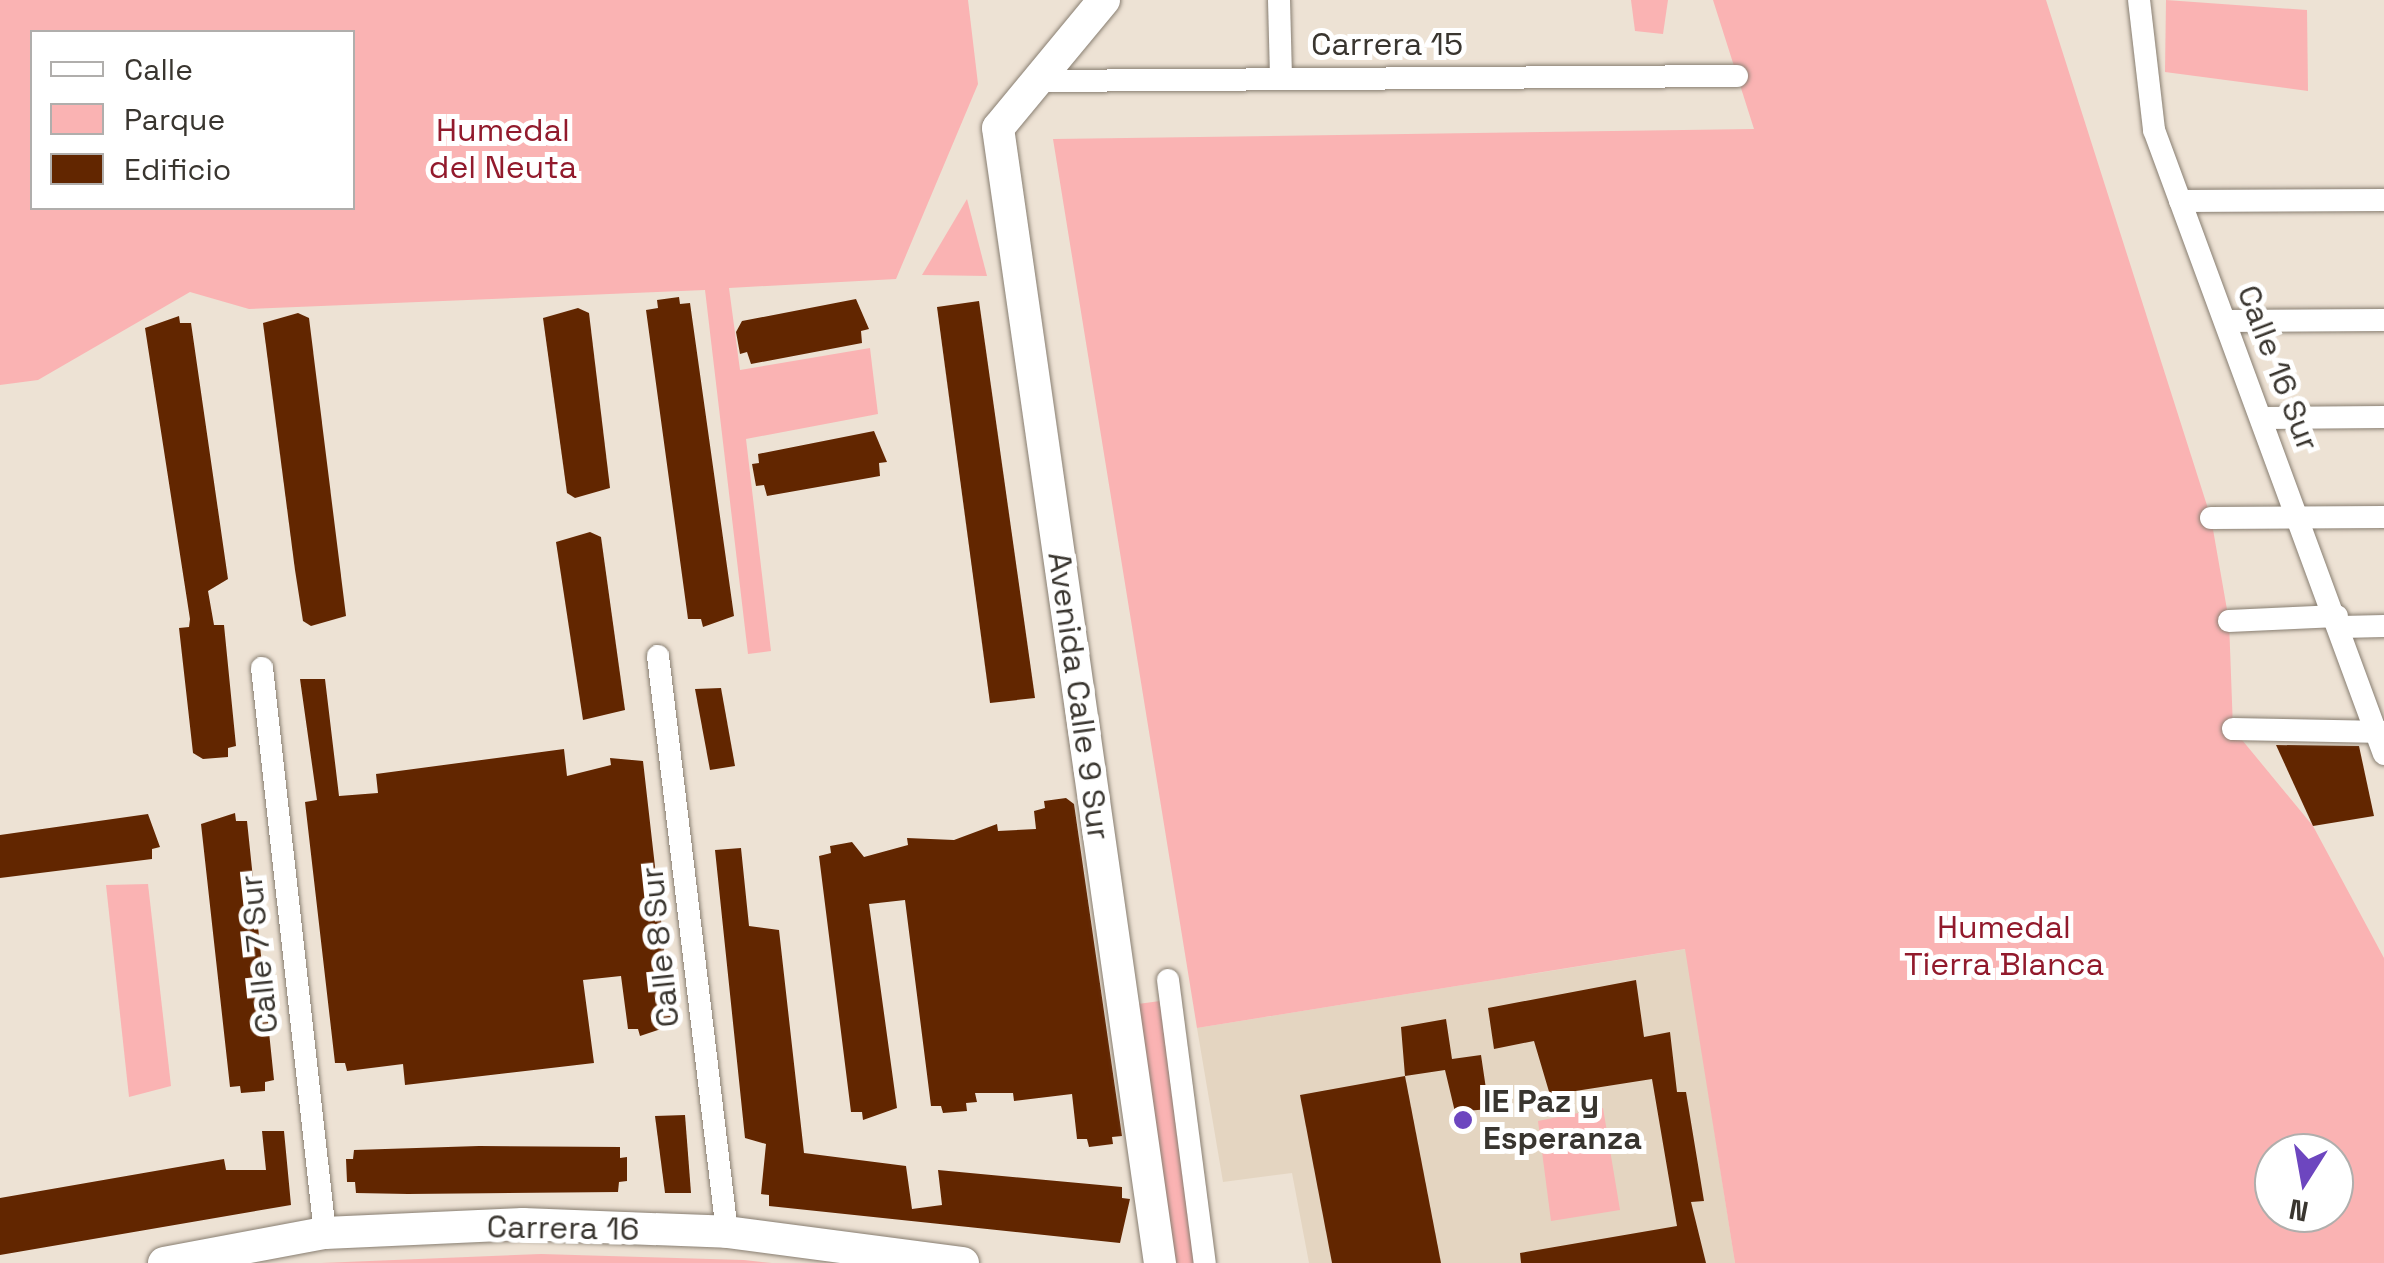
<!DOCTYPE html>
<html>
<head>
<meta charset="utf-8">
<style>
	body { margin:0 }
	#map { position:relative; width:2384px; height:1263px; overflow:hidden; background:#ede2d4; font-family:"Space Grotesk",sans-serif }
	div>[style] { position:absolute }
	.built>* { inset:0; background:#e4d5c1 }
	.green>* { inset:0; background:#fab3b3 }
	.building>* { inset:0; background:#622600 }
	.roads { filter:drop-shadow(0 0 2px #887e71) drop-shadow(0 0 2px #887e71) }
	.street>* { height:22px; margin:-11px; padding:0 11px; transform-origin:11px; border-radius:11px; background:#fff }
	.secondary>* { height:32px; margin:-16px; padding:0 16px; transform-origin:16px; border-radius:16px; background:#fff }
	.dots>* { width:28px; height:28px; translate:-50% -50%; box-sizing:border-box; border:5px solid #fff; border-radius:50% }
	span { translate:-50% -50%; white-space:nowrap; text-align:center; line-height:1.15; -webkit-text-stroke:10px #fff; paint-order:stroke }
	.street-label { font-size:32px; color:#39352f }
	.park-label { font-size:32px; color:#921a2c }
	.poi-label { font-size:32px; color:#39352f; font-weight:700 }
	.left { translate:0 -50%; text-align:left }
	.legend { position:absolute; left:30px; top:30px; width:325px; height:180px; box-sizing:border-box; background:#fff; border:2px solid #b0aeac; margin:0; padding:12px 18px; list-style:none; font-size:30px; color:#39352f }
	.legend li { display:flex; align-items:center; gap:20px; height:50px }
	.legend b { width:50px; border:2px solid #b0aeac }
	.north { position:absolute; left:2254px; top:1133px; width:100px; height:100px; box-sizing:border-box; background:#fff; border:2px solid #b0aeac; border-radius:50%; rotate:191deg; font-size:28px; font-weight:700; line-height:40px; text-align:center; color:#39352f }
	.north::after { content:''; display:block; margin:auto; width:35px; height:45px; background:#6d46bf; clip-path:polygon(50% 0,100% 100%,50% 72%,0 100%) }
</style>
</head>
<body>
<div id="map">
	<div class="built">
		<div style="clip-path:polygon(1686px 949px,1735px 1263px,1309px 1263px,1292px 1173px,1223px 1182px,1197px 1028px)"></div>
	</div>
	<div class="green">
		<div style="clip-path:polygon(evenodd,0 0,968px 0,978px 84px,896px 279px,729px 288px,740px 370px,870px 348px,872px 365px,878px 414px,746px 439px,771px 651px,748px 654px,705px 290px,249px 309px,190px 292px,38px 380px,0 385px,0 0,32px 32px,352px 32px,352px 208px,32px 208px,32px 32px)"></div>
		<div style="clip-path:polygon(1631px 0,1668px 0,1663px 34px,1635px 31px)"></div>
		<div style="clip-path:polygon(evenodd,1713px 0,2046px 0,2211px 518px,2229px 621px,2233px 729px,2313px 826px,2384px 958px,2384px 1263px,1735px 1263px,1685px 949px,1197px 1028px,1053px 139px,1754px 129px,1713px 0,2274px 1153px,2334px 1153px,2334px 1213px,2274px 1213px,2274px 1153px)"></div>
		<div style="clip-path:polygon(2166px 0,2307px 10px,2308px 91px,2165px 72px)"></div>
		<div style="clip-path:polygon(967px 199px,987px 276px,922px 275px)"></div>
		<div style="clip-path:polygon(148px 884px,171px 1086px,129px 1097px,106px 885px)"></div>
		<div style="clip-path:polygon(1160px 1001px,1196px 1263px,1173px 1263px,1138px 1004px)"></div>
		<div style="clip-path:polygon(1603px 1108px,1620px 1210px,1551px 1221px,1538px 1121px)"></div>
		<div style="clip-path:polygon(541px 1254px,744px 1260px,772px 1263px,321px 1263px)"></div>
	</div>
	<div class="building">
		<div style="clip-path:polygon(679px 297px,680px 304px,690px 303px,734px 616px,703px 627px,701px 619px,688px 619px,646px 310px,658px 308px,657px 300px)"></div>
		<div style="clip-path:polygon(856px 299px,869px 329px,861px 331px,862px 343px,751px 364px,747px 352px,740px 354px,736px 332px,742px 321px)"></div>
		<div style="clip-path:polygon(979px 301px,1035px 698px,990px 703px,937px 307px)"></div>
		<div style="clip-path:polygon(578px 308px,589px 313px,610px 488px,575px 498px,567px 493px,543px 318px)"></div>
		<div style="clip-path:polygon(298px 313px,309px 318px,346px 616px,311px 626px,303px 621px,295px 570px,263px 323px)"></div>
		<div style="clip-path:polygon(179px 316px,180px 323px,191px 323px,228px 579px,208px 591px,214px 625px,224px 625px,236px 746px,228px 748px,228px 757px,203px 759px,193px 753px,179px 628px,189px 627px,190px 619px,145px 328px)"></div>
		<div style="clip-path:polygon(874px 431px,887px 462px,879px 463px,880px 476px,767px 496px,764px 485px,756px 486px,752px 464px,759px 463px,758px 454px)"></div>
		<div style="clip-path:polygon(590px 532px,601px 537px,625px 710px,583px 720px,556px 542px)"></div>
		<div style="clip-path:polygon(300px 679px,325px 679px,339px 796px,378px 793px,376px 774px,564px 749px,567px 776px,611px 765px,610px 758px,643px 761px,673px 1025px,640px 1036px,638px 1029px,628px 1029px,621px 976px,583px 980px,594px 1063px,405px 1085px,403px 1064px,347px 1071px,345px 1063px,335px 1063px,305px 802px,317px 800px)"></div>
		<div style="clip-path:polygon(721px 688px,735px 766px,710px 770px,695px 689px)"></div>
		<div style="clip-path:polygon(2276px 745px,2359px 746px,2374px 816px,2313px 826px)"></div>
		<div style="clip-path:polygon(1066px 798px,1074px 804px,1122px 1136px,1112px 1137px,1113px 1144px,1089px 1147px,1087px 1139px,1077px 1139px,1072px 1094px,1014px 1101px,1013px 1093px,975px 1093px,977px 1102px,966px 1103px,967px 1111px,943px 1113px,941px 1106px,931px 1106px,905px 900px,869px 904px,897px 1108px,863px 1120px,862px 1112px,851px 1112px,819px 856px,831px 853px,830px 846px,852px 842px,864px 857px,908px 845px,907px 838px,954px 840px,997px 824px,998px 831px,1036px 829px,1034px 811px,1045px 808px,1044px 801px)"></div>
		<div style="clip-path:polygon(235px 813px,236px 821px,247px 821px,274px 1080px,265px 1082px,265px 1091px,241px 1093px,240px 1086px,230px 1087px,201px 824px)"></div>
		<div style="clip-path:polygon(148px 814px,160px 847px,152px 849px,152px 859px,0 878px,0 835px)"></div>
		<div style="clip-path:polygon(741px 848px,749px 926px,779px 930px,804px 1153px,906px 1166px,912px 1209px,942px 1205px,938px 1170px,1122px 1187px,1122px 1198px,1130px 1199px,1120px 1243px,769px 1206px,769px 1195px,761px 1194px,766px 1144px,745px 1138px,715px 850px)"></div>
		<div style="clip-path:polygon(1636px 980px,1644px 1037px,1670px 1032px,1677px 1092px,1686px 1092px,1704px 1201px,1691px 1202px,1706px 1263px,1521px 1263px,1520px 1253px,1677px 1226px,1652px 1079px,1550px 1095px,1534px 1041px,1494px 1049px,1488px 1008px)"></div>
		<div style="clip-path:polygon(1446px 1019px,1452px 1059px,1481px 1055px,1489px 1109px,1455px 1112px,1445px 1070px,1405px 1076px,1401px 1027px)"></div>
		<div style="clip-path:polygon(1405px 1076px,1441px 1263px,1332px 1263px,1300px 1095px)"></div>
		<div style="clip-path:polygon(685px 1115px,691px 1193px,665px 1193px,655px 1116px)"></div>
		<div style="clip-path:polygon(262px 1131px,284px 1131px,291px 1205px,0 1255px,0 1198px,224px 1159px,226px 1170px,266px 1170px)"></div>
		<div style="clip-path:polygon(479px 1146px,620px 1147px,620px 1158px,627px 1157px,627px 1181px,619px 1182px,618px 1192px,408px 1194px,356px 1193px,355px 1182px,347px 1182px,346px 1159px,353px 1159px,354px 1150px)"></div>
	</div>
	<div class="roads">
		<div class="street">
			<div style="left:1279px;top:0;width:77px;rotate:88.5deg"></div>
			<div style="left:2139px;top:0;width:131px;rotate:83.4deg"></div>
			<div style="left:2154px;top:130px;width:665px;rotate:69.77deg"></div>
			<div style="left:1037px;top:81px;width:700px;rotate:-0.41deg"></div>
			<div style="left:2180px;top:201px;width:204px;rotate:-0.3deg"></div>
			<div style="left:2225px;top:321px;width:159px;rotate:-0.4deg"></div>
			<div style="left:2264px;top:418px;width:120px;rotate:-0.5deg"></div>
			<div style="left:2211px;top:518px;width:173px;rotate:-0.3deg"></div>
			<div style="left:2229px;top:621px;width:108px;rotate:-2.7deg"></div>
			<div style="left:2341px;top:627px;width:43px;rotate:-1.3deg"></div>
			<div style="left:658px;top:656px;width:580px;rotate:83.17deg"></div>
			<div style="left:262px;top:668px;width:569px;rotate:83.64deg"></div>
			<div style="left:2233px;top:729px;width:151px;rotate:1.1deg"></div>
			<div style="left:1168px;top:980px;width:285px;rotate:82.6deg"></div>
		</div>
		<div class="secondary">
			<div style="left:1104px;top:0;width:166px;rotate:129.6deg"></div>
			<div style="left:998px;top:128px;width:1147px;rotate:81.88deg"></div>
			<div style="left:164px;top:1263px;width:164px;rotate:-10.6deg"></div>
			<div style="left:325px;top:1233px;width:198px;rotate:-2.6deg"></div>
			<div style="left:523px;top:1224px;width:204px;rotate:2.2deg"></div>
			<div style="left:727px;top:1232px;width:238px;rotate:7.5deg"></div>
		</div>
	</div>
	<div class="dots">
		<div style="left:1463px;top:1120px;background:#6d46bf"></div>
	</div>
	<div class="street-label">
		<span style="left:1387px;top:44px">Carrera 15</span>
		<span style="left:2278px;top:368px;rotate:69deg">Calle 16 Sur</span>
		<span style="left:1079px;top:696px;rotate:82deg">Avenida Calle 9 Sur</span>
		<span style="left:660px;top:947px;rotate:-96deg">Calle 8 Sur</span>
		<span style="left:259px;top:954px;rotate:-96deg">Calle 7 Sur</span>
		<span style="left:563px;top:1228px;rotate:1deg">Carrera 16</span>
	</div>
	<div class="park-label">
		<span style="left:503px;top:149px">Humedal<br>del Neuta</span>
		<span style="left:2004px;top:946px">Humedal<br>Tierra Blanca</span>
	</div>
	<div class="poi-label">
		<span class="left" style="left:1483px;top:1120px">IE Paz y<br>Esperanza</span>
	</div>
	<ul class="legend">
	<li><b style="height:12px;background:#fff"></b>Calle</li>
	<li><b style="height:28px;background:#fab3b3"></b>Parque</li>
	<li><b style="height:28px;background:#622600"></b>Edificio</li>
	</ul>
	<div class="north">N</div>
</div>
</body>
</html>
